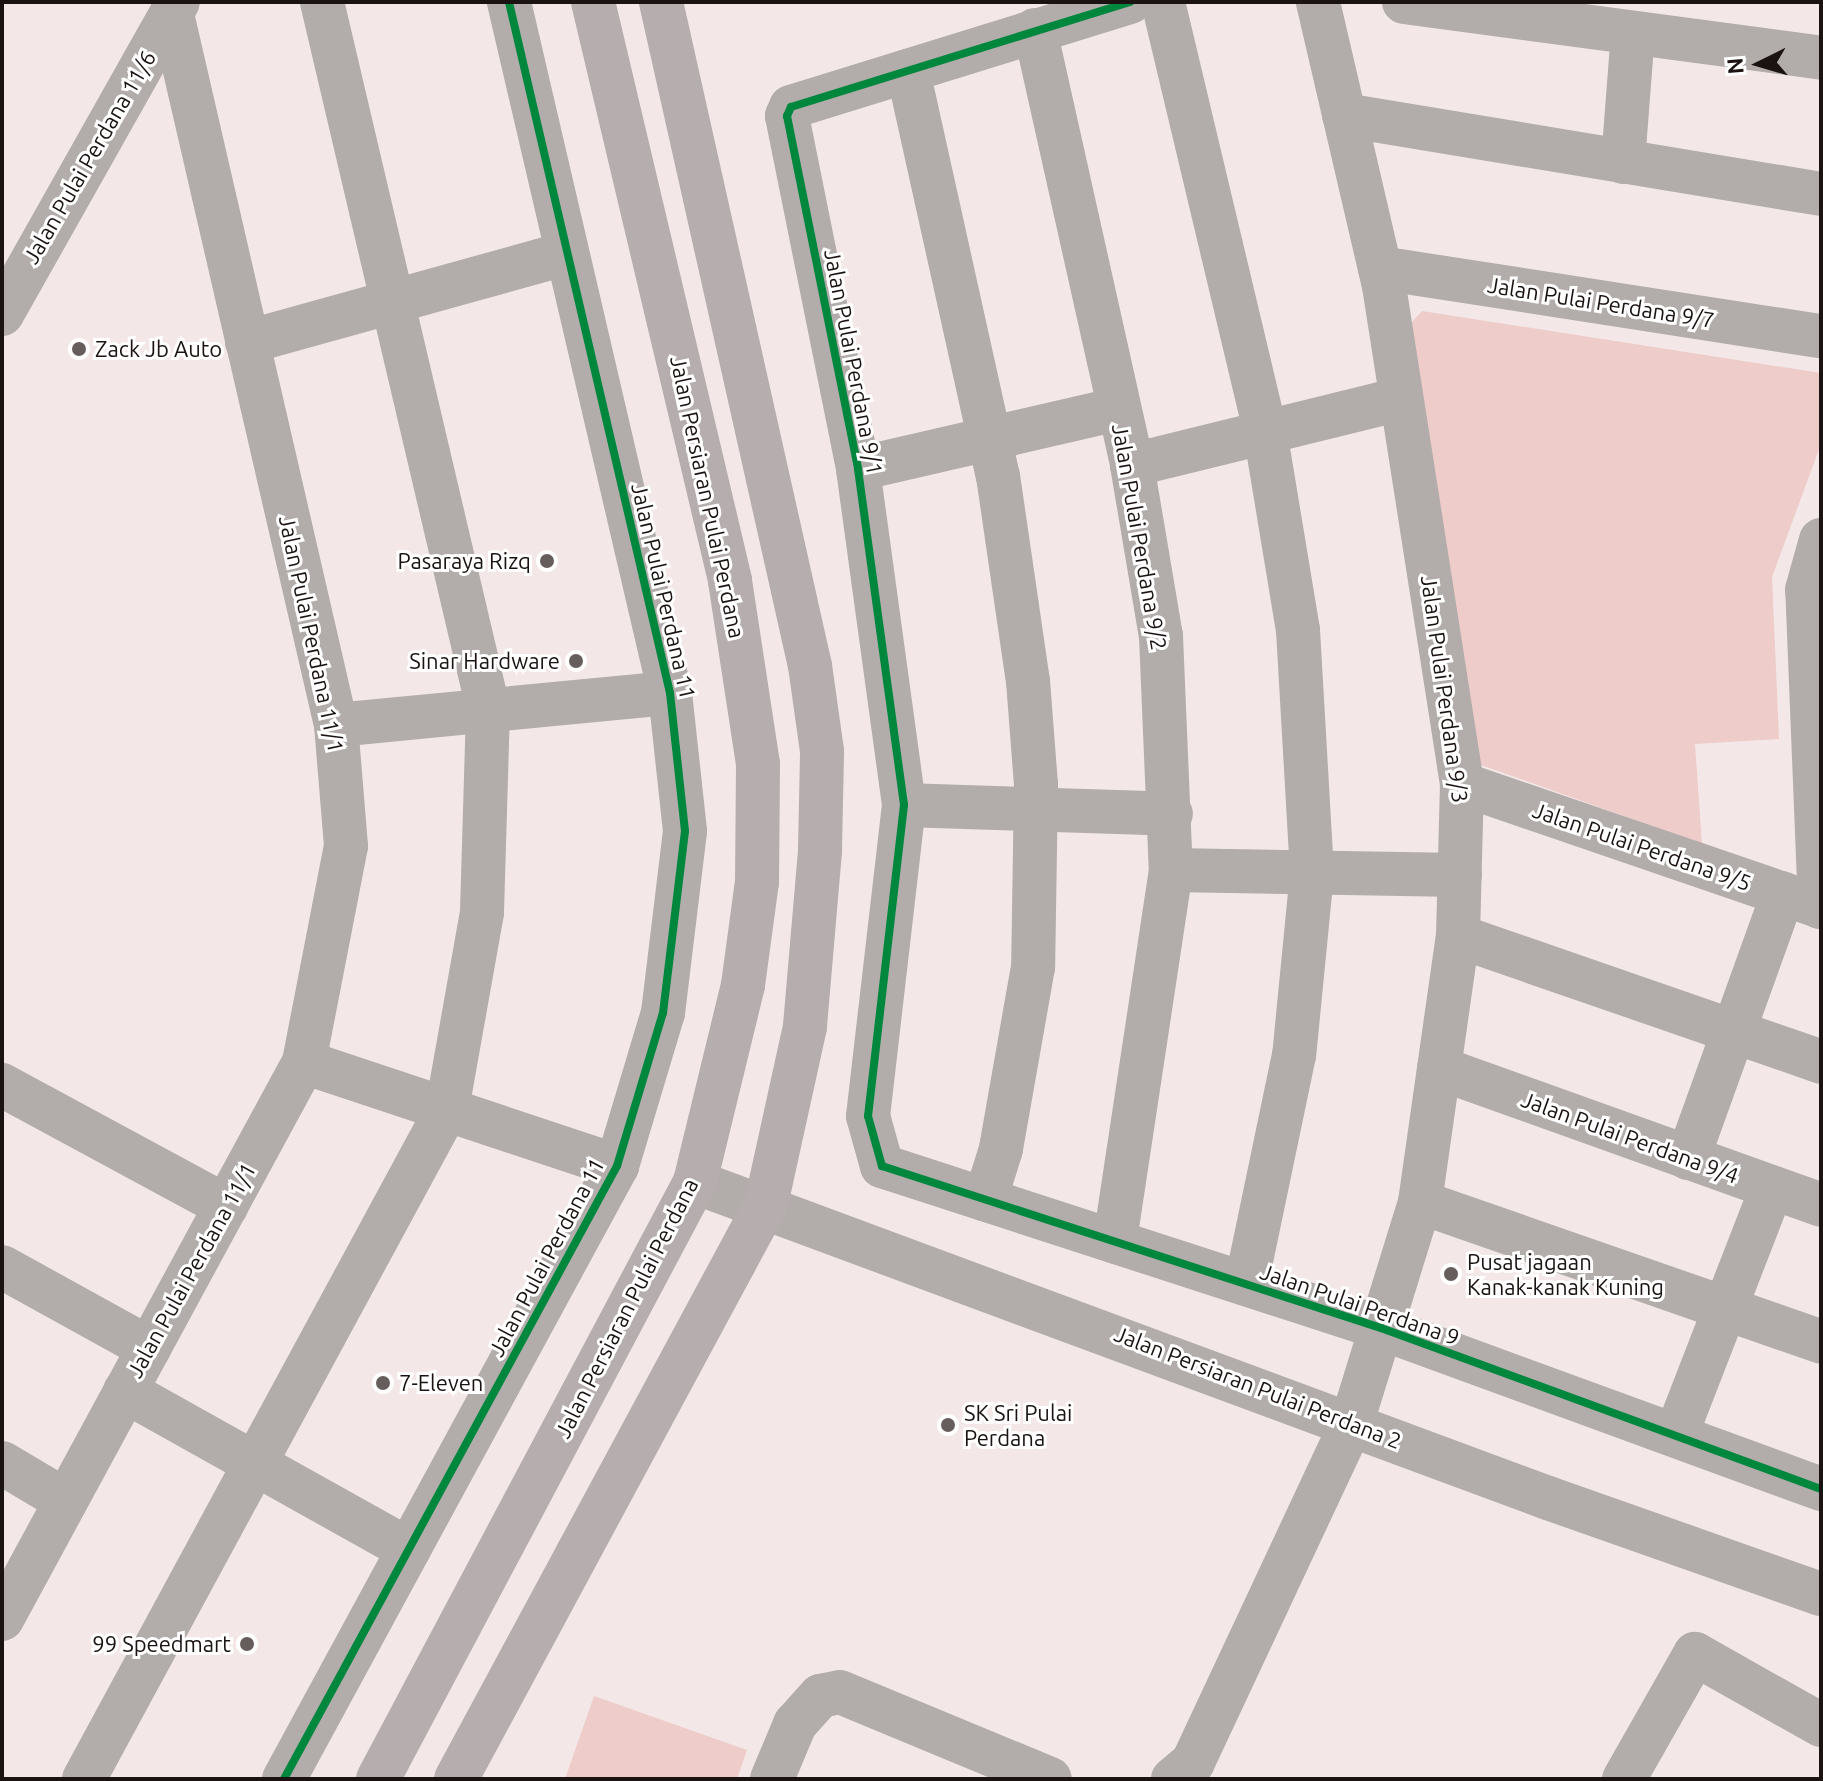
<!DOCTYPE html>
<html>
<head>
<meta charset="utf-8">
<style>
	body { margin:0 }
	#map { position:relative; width:1823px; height:1781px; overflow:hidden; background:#f3e8e7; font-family:Ubuntu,sans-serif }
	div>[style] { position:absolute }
	.green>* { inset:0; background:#eeccc9 }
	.minor>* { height:44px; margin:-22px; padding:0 22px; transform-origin:22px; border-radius:22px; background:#b2acab }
	.major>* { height:44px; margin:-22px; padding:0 22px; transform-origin:22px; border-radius:22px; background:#b6aeae }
	.cycleway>* { height:8px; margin:-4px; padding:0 4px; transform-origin:4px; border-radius:4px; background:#00873e }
	.dots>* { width:22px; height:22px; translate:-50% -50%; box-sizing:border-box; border:4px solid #fff; border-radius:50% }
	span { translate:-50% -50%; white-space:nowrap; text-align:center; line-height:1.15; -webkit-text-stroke:6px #fff; paint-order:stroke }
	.street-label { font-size:22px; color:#1a1312 }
	.poi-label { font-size:22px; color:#1a1312 }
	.left { translate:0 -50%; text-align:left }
	.right { translate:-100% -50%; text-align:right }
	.frame { position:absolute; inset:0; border:4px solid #1a1312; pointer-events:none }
	.north { position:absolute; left:1719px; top:24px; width:80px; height:80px; -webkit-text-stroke:6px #fff; paint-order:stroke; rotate:265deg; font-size:22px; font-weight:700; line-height:32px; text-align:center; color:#1a1312 }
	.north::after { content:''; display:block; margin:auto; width:28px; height:36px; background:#1a1312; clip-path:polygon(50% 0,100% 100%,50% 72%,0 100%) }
</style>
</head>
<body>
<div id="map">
	<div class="green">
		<div style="clip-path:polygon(1422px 311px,1821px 373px,1821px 444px,1772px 577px,1779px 739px,1695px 744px,1702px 844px,1467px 760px,1411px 323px)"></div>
		<div style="clip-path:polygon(594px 1696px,747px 1750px,737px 1779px,565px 1779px)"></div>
	</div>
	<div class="minor">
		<div style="left:1130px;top:2px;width:355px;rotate:162.8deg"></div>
		<div style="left:791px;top:107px;width:10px;rotate:114deg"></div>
		<div style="left:787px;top:116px;width:360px;rotate:78.6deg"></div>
		<div style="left:858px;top:469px;width:339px;rotate:82.2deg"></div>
		<div style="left:904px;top:805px;width:313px;rotate:96.6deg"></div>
		<div style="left:868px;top:1116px;width:52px;rotate:74.4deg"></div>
		<div style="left:882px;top:1166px;width:525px;rotate:17.99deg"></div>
		<div style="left:1381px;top:1328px;width:469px;rotate:20.1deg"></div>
		<div style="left:1163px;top:2px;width:441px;rotate:76.6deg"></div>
		<div style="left:1265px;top:431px;width:202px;rotate:80.6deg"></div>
		<div style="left:1298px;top:630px;width:243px;rotate:86.7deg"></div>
		<div style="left:1312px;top:873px;width:183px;rotate:95.6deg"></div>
		<div style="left:1294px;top:1055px;width:234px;rotate:101.8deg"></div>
		<div style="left:1404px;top:2px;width:421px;rotate:7.6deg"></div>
		<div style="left:1035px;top:30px;width:446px;rotate:77.4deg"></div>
		<div style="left:1132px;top:465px;width:173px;rotate:80.4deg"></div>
		<div style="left:1161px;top:636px;width:234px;rotate:87.6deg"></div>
		<div style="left:1171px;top:870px;width:376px;rotate:98.6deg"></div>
		<div style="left:908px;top:71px;width:415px;rotate:77.5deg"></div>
		<div style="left:998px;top:476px;width:207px;rotate:81.7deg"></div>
		<div style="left:1028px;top:681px;width:103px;rotate:85.6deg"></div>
		<div style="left:1036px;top:784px;width:183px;rotate:90.9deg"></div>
		<div style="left:1033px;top:967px;width:185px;rotate:100deg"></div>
		<div style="left:1001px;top:1149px;width:53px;rotate:107.4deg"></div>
		<div style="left:1344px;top:115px;width:483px;rotate:9.4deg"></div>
		<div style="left:1623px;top:162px;width:129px;rotate:-85.6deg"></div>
		<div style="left:1380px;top:268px;width:446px;rotate:8.8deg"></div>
		<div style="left:2px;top:314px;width:358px;rotate:-60.6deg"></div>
		<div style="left:247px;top:342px;width:332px;rotate:-15.5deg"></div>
		<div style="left:1132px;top:465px;width:277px;rotate:-13.8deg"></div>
		<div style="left:858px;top:469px;width:266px;rotate:-13deg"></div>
		<div style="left:336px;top:725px;width:336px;rotate:-5.5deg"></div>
		<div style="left:1462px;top:784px;width:379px;rotate:18.9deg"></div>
		<div style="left:904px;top:805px;width:267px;rotate:1.9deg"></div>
		<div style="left:1171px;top:870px;width:289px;rotate:1deg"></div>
		<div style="left:1820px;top:907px;width:317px;rotate:-92.3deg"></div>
		<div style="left:1807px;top:590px;width:52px;rotate:-74.4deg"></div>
		<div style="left:1458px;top:936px;width:384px;rotate:19.1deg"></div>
		<div style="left:304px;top:1062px;width:330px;rotate:18.4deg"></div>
		<div style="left:1439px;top:1068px;width:406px;rotate:19.7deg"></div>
		<div style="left:2px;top:1085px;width:255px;rotate:28.4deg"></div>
		<div style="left:1688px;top:1158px;width:281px;rotate:-70.2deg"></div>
		<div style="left:695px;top:1182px;width:910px;rotate:20.33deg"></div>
		<div style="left:1548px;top:1498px;width:289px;rotate:19.4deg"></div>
		<div style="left:1420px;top:1202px;width:425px;rotate:19.2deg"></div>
		<div style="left:2px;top:1267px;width:168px;rotate:28.9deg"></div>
		<div style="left:125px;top:1391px;width:325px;rotate:29.2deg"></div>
		<div style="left:1676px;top:1435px;width:265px;rotate:-68.8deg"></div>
		<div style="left:2px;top:1463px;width:74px;rotate:30.7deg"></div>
		<div style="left:2px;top:1619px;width:634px;rotate:-61.53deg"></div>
		<div style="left:304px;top:1062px;width:220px;rotate:-79deg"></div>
		<div style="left:346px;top:846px;width:121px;rotate:-94.7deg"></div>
		<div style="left:336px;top:725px;width:730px;rotate:-102.99deg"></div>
		<div style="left:84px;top:1779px;width:762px;rotate:-61.55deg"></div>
		<div style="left:447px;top:1109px;width:200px;rotate:-79.9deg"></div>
		<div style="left:482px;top:912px;width:204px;rotate:-88.3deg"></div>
		<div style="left:488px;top:708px;width:725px;rotate:-103.23deg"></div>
		<div style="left:284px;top:1779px;width:698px;rotate:-61.49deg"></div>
		<div style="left:617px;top:1166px;width:160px;rotate:-73.3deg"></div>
		<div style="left:663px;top:1013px;width:183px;rotate:-83.1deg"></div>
		<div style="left:685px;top:831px;width:139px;rotate:-96.2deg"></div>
		<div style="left:670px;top:693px;width:710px;rotate:-103.12deg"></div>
		<div style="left:772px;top:1779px;width:60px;rotate:-67.3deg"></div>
		<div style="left:795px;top:1724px;width:38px;rotate:-48deg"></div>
		<div style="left:820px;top:1696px;width:20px;rotate:-11deg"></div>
		<div style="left:840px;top:1692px;width:227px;rotate:22.5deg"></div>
		<div style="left:1173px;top:1779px;width:26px;rotate:-40deg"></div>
		<div style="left:1193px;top:1762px;width:375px;rotate:-64.9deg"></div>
		<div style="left:1352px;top:1422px;width:230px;rotate:-72.8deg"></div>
		<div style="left:1420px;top:1202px;width:269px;rotate:-81.9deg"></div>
		<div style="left:1458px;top:936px;width:152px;rotate:-88.5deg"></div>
		<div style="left:1462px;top:784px;width:504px;rotate:-98.9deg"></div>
		<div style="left:1384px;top:286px;width:292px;rotate:-103.1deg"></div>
		<div style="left:1624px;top:1779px;width:144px;rotate:-60.4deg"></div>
		<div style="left:1695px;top:1654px;width:145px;rotate:29.4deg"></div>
	</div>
	<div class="major">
		<div style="left:378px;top:1779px;width:676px;rotate:-62.03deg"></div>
		<div style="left:695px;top:1182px;width:203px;rotate:-76.3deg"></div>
		<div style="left:743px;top:985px;width:104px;rotate:-82.3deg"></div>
		<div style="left:757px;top:882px;width:118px;rotate:-89.5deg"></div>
		<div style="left:758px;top:764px;width:186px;rotate:-98.7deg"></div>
		<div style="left:730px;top:580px;width:594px;rotate:-103.33deg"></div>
		<div style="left:456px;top:1779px;width:653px;rotate:-61.67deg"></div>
		<div style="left:766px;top:1204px;width:182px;rotate:-77.6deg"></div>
		<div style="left:805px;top:1026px;width:177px;rotate:-85.1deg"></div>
		<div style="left:820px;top:850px;width:99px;rotate:-88.8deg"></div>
		<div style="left:822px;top:751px;width:86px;rotate:-98deg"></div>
		<div style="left:810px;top:666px;width:681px;rotate:-102.65deg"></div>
	</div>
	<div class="cycleway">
		<div style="left:1130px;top:2px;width:355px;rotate:162.8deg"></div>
		<div style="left:791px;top:107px;width:10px;rotate:114deg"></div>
		<div style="left:787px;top:116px;width:360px;rotate:78.6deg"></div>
		<div style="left:858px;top:469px;width:339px;rotate:82.2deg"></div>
		<div style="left:904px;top:805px;width:313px;rotate:96.6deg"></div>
		<div style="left:868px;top:1116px;width:52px;rotate:74.4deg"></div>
		<div style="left:882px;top:1166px;width:525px;rotate:17.99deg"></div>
		<div style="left:1381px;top:1328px;width:469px;rotate:20.1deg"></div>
		<div style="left:284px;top:1779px;width:698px;rotate:-61.49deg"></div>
		<div style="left:617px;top:1166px;width:160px;rotate:-73.3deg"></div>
		<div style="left:663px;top:1013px;width:183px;rotate:-83.1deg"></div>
		<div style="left:685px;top:831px;width:139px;rotate:-96.2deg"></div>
		<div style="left:670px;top:693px;width:710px;rotate:-103.12deg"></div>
	</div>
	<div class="dots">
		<div style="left:79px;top:349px;background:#665e5d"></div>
		<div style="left:547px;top:561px;background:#665e5d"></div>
		<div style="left:576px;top:661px;background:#665e5d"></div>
		<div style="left:1451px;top:1274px;background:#665e5d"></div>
		<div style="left:383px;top:1383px;background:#665e5d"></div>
		<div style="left:948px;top:1425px;background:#665e5d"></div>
		<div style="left:247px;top:1644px;background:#665e5d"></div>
	</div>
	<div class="street-label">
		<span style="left:89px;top:157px;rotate:-60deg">Jalan Pulai Perdana 11/6</span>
		<span style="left:1601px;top:302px;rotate:9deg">Jalan Pulai Perdana 9/7</span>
		<span style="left:854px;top:362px;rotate:79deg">Jalan Pulai Perdana 9/1</span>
		<span style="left:708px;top:497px;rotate:78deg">Jalan Persiaran Pulai Perdana</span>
		<span style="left:1140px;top:537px;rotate:80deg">Jalan Pulai Perdana 9/2</span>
		<span style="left:664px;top:591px;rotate:77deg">Jalan Pulai Perdana 11</span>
		<span style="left:312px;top:634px;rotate:78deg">Jalan Pulai Perdana 11/1</span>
		<span style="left:1445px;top:689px;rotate:82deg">Jalan Pulai Perdana 9/3</span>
		<span style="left:1642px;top:846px;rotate:19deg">Jalan Pulai Perdana 9/5</span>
		<span style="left:1630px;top:1137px;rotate:20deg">Jalan Pulai Perdana 9/4</span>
		<span style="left:546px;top:1257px;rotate:-62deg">Jalan Pulai Perdana 11</span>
		<span style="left:191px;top:1270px;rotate:-61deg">Jalan Pulai Perdana 11/1</span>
		<span style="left:1360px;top:1304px;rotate:19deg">Jalan Pulai Perdana 9</span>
		<span style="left:626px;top:1308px;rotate:-63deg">Jalan Persiaran Pulai Perdana</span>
		<span style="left:1258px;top:1387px;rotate:21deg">Jalan Persiaran Pulai Perdana 2</span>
	</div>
	<div class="poi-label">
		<span class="left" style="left:95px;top:349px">Zack Jb Auto</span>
		<span class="right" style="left:531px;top:561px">Pasaraya Rizq</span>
		<span class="right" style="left:560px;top:661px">Sinar Hardware</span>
		<span class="left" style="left:1467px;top:1274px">Pusat jagaan<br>Kanak-kanak Kuning</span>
		<span class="left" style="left:399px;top:1383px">7-Eleven</span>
		<span class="left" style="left:964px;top:1425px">SK Sri Pulai<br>Perdana</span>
		<span class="right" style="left:231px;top:1644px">99 Speedmart</span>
	</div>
	<div class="frame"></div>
	<div class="north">N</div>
</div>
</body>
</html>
